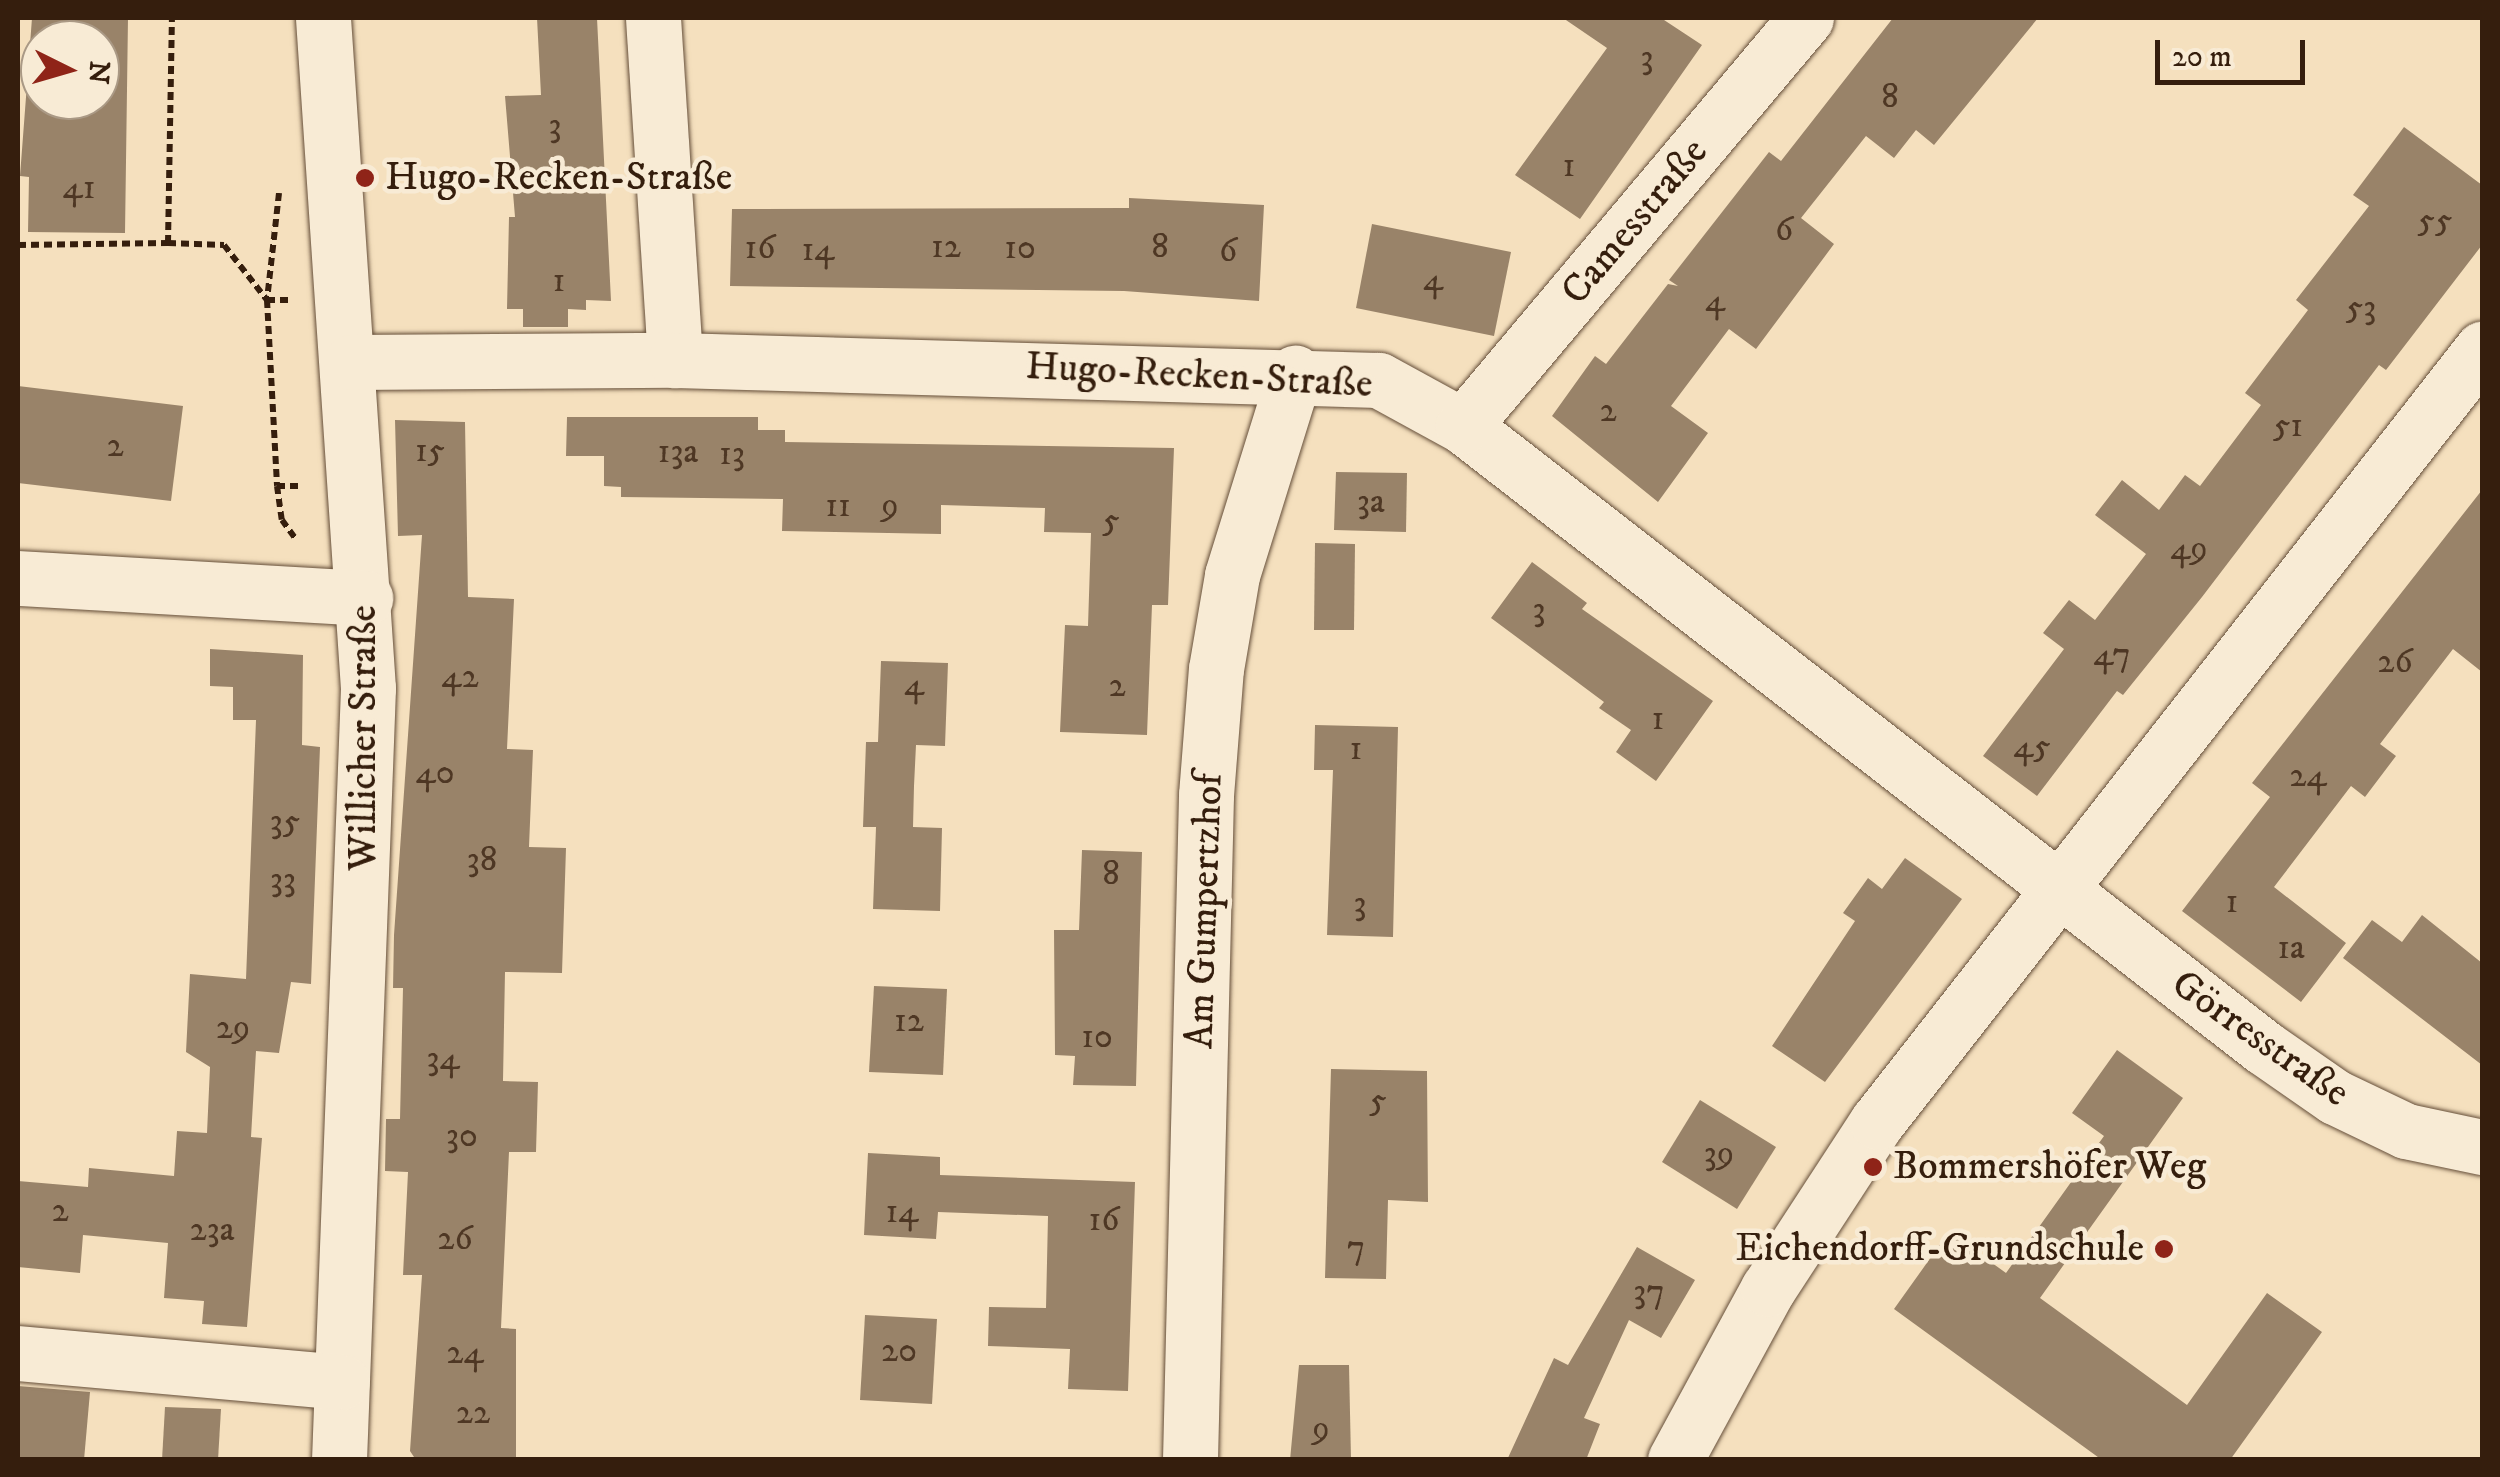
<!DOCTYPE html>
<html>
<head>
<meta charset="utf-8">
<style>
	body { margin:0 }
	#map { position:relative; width:2500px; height:1477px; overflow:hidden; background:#f5e0be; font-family:"IM FELL DW Pica",serif }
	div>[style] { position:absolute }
	.building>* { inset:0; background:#998369 }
	.path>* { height:6px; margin-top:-3px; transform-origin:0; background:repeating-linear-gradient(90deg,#351e0d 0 8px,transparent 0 13px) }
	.roads { filter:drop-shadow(0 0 2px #654e39) drop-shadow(0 0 2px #654e39) }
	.street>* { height:55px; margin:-27.5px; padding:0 27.5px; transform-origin:27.5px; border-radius:27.5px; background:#f8ebd5 }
	.dots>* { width:28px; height:28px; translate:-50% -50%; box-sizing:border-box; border:5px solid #f8ebd5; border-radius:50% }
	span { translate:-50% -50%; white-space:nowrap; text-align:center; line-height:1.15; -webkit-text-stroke:9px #f8ebd5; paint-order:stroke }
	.number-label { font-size:35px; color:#4e3724 }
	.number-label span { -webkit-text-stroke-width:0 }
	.poi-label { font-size:40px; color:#351e0d }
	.left { translate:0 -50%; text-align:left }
	.right { translate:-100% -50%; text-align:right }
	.street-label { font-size:40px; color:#351e0d }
	.frame { position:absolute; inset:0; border:20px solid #351e0d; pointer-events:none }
	.north { position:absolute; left:20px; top:20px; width:100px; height:100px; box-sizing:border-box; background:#f8ebd5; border:2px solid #aa9985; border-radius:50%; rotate:95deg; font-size:28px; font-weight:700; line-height:40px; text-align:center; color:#351e0d }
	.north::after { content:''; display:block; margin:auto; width:35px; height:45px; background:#8f2418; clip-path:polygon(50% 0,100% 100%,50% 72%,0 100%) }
	.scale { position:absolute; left:2155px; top:40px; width:150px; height:45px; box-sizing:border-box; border:5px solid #351e0d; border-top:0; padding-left:12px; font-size:30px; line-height:35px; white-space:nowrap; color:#351e0d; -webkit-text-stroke:8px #f8ebd5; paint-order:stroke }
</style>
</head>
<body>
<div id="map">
	<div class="building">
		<div style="clip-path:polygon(evenodd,32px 18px,128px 18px,125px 233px,28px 232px,29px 177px,20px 176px,32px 18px,40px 40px,100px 40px,100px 100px,40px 100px,40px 40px)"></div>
		<div style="clip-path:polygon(537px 18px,597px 18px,611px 301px,586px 300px,586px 310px,568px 309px,568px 327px,523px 327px,523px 309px,507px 309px,509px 217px,515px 217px,505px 96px,541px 95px)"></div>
		<div style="clip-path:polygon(1563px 18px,1661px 18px,1702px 45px,1580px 219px,1515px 175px,1607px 48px)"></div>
		<div style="clip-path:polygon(1893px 18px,2038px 18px,1934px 145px,1916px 130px,1894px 158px,1866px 136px,1801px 218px,1834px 244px,1756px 349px,1729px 329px,1671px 406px,1708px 433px,1658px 502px,1552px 416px,1595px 356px,1606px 364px,1668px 284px,1678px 286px,1669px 280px,1769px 152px,1781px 161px)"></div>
		<div style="clip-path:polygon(2404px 127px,2482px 185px,2482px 245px,2386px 370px,2379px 365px,2202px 597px,2123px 695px,2117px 691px,2037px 796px,1983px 756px,2064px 649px,2043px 633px,2069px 600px,2095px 620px,2146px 554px,2095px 515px,2122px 480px,2159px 510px,2185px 475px,2200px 486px,2261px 405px,2245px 393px,2308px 310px,2296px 300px,2369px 206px,2353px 195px)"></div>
		<div style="clip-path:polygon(1129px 198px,1264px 205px,1259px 301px,1124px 291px,730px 286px,732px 209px,1129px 208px)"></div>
		<div style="clip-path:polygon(1372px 224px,1511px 252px,1494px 336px,1356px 308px)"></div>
		<div style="clip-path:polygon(18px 386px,183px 406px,171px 501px,18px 483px)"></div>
		<div style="clip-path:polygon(567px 417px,758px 417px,758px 430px,785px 430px,785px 442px,1174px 448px,1168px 605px,1152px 605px,1147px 735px,1060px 732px,1065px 625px,1088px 626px,1091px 533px,1044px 532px,1045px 508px,941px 505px,941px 534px,782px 531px,783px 499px,621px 497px,621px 487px,604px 486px,604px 456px,566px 456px)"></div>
		<div style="clip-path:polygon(395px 420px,465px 422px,468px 597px,514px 599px,507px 749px,533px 750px,529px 847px,566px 848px,562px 973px,505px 972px,503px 1081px,538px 1082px,536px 1152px,509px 1152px,501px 1328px,516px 1329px,516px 1460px,416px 1460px,410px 1451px,422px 1275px,403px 1275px,408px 1172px,385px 1171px,386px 1119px,400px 1119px,403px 988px,393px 988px,394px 935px,422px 535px,398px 536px)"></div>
		<div style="clip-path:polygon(1336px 472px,1407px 473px,1406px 532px,1334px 530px)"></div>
		<div style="clip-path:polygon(2482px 490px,2482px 672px,2453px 649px,2380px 744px,2396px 756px,2365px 797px,2351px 786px,2274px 887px,2346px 943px,2301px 1002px,2182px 911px,2270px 797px,2252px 783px)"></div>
		<div style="clip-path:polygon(1315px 543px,1355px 544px,1354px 630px,1314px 630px)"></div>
		<div style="clip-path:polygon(1532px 562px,1587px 603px,1582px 609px,1713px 701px,1656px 781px,1616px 752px,1631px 730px,1599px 708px,1604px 702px,1491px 618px)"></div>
		<div style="clip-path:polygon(210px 649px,303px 655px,302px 745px,320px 747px,311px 984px,291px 982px,279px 1053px,256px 1051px,251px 1137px,262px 1138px,247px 1327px,202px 1324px,204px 1301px,164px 1298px,168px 1243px,83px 1235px,80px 1273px,18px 1267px,18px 1181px,88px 1187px,89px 1168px,174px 1176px,177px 1131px,207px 1133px,210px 1067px,186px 1052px,190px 974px,246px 979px,256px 720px,233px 720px,233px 687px,210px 686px)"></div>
		<div style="clip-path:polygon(881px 661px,948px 663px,945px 746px,916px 745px,914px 786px,913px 827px,942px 828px,940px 911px,873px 909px,876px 827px,863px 827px,866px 742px,878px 742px)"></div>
		<div style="clip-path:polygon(1315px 725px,1398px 727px,1393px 937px,1327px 935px,1333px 770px,1314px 770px)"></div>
		<div style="clip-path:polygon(1082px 850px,1142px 852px,1136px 1086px,1073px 1085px,1075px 1056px,1055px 1055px,1054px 930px,1079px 930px)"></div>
		<div style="clip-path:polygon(1905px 858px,1962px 899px,1825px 1082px,1772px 1046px,1855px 921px,1843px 913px,1868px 878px,1882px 889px)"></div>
		<div style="clip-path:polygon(2422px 915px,2482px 963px,2482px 1065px,2343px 958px,2372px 920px,2402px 942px)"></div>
		<div style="clip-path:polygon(874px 986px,947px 989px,943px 1075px,869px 1072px)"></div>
		<div style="clip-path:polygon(2117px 1050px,2183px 1098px,2040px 1298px,2187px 1405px,2267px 1293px,2322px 1332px,2230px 1460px,2102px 1460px,1894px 1309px,1949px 1232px,2006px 1273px,2104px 1136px,2072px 1113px)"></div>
		<div style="clip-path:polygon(1331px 1069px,1427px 1071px,1428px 1202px,1388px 1200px,1386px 1279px,1325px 1278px)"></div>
		<div style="clip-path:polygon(1700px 1100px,1776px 1147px,1737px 1209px,1662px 1162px)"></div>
		<div style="clip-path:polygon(868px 1153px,940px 1157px,940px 1175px,1135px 1182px,1128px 1391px,1068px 1389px,1070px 1349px,988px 1346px,989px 1307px,1046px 1308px,1048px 1216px,938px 1212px,936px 1239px,864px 1235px)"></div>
		<div style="clip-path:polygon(1637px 1247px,1695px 1280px,1661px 1338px,1629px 1320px,1584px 1418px,1600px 1424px,1586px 1460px,1507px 1460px,1554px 1358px,1568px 1365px)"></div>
		<div style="clip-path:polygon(865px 1315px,937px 1319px,932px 1404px,860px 1400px)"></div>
		<div style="clip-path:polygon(1299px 1365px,1349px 1365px,1351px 1460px,1290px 1460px)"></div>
		<div style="clip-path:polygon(18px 1386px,90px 1392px,84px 1460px,18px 1460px)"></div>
		<div style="clip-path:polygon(165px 1407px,221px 1409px,218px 1460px,162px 1460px)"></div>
	</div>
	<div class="path">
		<div style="left:279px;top:193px;width:108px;rotate:96.4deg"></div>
		<div style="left:267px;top:300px;width:186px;rotate:86.9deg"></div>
		<div style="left:277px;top:486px;width:34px;rotate:82deg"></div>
		<div style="left:282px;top:520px;width:24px;rotate:54deg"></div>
		<div style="left:168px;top:243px;width:56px;rotate:2deg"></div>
		<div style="left:224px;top:245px;width:70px;rotate:52deg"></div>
		<div style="left:267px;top:300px;width:22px"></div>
		<div style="left:18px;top:245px;width:150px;rotate:-0.8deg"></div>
		<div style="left:168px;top:243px;width:225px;rotate:-89deg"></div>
		<div style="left:277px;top:486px;width:24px"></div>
	</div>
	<div class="roads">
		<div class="street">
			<div style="left:323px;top:18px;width:672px;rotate:86.16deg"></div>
			<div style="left:368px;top:688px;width:773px;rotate:92.15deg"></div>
			<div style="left:653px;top:18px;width:343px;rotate:86.3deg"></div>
			<div style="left:351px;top:362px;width:324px;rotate:-0.4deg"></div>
			<div style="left:675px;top:360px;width:704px;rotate:1.63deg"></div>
			<div style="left:1379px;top:380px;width:96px;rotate:28.7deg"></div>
			<div style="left:1463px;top:426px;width:1013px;rotate:37.82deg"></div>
			<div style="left:2263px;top:1047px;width:88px;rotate:34.8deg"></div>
			<div style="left:2335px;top:1097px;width:79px;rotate:25.6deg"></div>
			<div style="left:2406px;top:1131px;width:78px;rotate:11.9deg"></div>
			<div style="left:1463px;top:426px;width:533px;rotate:-49.95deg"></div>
			<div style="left:18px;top:578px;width:348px;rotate:3.3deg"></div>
			<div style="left:18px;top:1353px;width:325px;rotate:5.1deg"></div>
			<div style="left:1190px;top:1460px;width:665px;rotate:-88.62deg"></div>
			<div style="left:1206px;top:795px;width:126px;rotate:-85.5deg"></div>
			<div style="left:1216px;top:669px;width:95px;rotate:-80.3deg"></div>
			<div style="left:1232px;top:575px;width:212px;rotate:-72.7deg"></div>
			<div style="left:1675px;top:1460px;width:195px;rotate:-61.5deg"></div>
			<div style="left:1768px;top:1289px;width:199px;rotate:-56.9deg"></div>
			<div style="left:1877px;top:1122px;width:982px;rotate:-51.95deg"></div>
		</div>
	</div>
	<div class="dots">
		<div style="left:365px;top:178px;background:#8f2418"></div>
		<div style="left:1873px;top:1167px;background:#8f2418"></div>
		<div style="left:2164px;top:1249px;background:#8f2418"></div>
	</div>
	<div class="number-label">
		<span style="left:1647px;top:58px">3</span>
		<span style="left:1890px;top:97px">8</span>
		<span style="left:555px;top:126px">3</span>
		<span style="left:1569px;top:166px">1</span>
		<span style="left:79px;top:188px">41</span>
		<span style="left:2435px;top:221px">55</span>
		<span style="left:1784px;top:230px">6</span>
		<span style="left:946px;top:247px">12</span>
		<span style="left:1160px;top:247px">8</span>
		<span style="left:760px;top:248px">16</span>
		<span style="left:1020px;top:248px">10</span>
		<span style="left:818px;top:250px">14</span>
		<span style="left:1228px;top:251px">6</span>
		<span style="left:1433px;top:280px">4</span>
		<span style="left:559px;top:281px">1</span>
		<span style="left:1715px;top:301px">4</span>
		<span style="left:2361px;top:308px">53</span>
		<span style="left:1608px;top:411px">2</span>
		<span style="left:2288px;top:426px">51</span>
		<span style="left:115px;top:446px">2</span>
		<span style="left:430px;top:451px">15</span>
		<span style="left:678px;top:452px">13a</span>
		<span style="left:732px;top:454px">13</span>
		<span style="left:1371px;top:502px">3a</span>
		<span style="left:838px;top:506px">11</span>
		<span style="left:890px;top:506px">9</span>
		<span style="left:1111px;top:521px">5</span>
		<span style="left:2189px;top:549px">49</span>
		<span style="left:1539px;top:610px">3</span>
		<span style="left:2112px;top:655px">47</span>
		<span style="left:2395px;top:662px">26</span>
		<span style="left:460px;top:677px">42</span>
		<span style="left:914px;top:685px">4</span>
		<span style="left:1117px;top:686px">2</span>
		<span style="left:1658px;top:719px">1</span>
		<span style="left:2032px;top:747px">45</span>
		<span style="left:1356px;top:749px">1</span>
		<span style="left:435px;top:773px">40</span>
		<span style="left:2308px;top:776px">24</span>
		<span style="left:285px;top:822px">35</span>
		<span style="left:482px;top:860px">38</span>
		<span style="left:1111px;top:874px">8</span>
		<span style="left:283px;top:880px">33</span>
		<span style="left:2232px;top:902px">1</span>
		<span style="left:1360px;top:904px">3</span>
		<span style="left:2291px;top:948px">1a</span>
		<span style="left:909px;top:1021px">12</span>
		<span style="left:233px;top:1028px">29</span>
		<span style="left:1097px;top:1037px">10</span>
		<span style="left:443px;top:1059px">34</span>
		<span style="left:1378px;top:1101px">5</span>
		<span style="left:462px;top:1136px">30</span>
		<span style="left:1719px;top:1154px">39</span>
		<span style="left:60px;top:1211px">2</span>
		<span style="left:902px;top:1212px">14</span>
		<span style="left:1104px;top:1220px">16</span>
		<span style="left:212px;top:1230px">23a</span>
		<span style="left:455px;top:1239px">26</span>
		<span style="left:1356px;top:1248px">7</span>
		<span style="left:1649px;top:1292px">37</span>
		<span style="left:899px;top:1351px">20</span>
		<span style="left:465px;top:1353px">24</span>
		<span style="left:473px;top:1413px">22</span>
		<span style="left:1321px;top:1429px">9</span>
	</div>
	<div class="poi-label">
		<span class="left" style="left:385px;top:178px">Hugo-Recken-Straße</span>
		<span class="left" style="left:1893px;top:1167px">Bommershöfer Weg</span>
		<span class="right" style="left:2144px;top:1249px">Eichendorff-Grundschule</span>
	</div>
	<div class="street-label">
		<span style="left:1635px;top:222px;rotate:-50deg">Camesstraße</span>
		<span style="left:1199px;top:376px;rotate:3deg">Hugo-Recken-Straße</span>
		<span style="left:364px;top:738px;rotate:-90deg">Willicher Straße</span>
		<span style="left:1205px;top:911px;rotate:-88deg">Am Gumpertzhof</span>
		<span style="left:2260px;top:1039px;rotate:35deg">Görresstraße</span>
	</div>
	<div class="frame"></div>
	<div class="north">N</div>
	<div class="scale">20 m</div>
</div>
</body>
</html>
